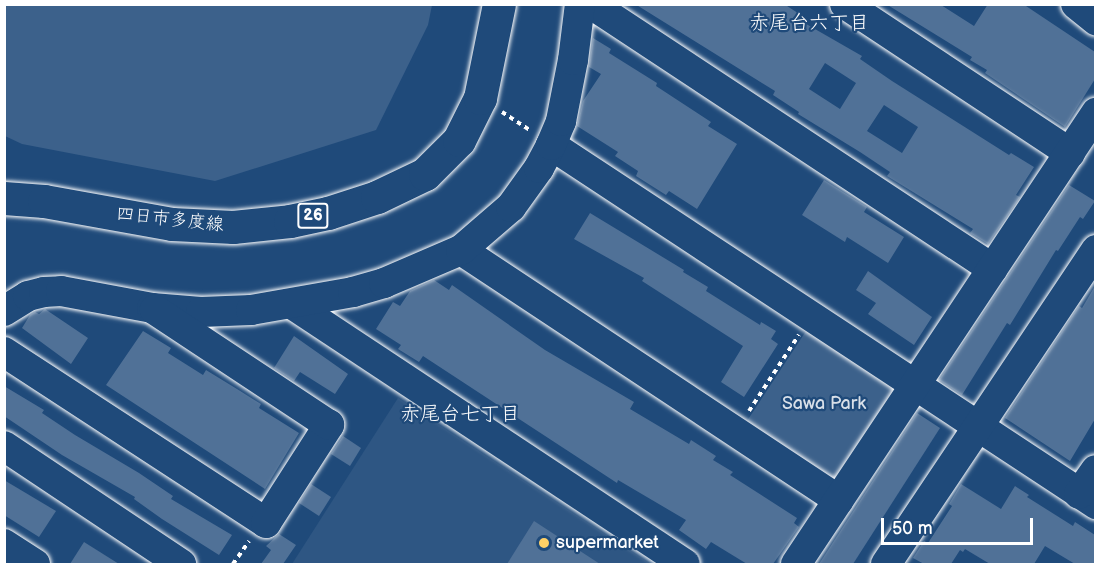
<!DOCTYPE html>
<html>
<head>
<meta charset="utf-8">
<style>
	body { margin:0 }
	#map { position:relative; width:1100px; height:569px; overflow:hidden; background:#1f4a7a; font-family:"Balsamiq Sans","Klee One",sans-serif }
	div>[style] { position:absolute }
	.built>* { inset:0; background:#2e5683 }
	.green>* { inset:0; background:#3c618b }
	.building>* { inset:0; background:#507197 }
	.path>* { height:4px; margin-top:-2px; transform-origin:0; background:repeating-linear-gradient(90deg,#fff 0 4.5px,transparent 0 9px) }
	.roads { filter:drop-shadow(0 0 2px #fff) drop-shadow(0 0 2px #fff) }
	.minor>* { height:30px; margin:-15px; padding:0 15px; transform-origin:15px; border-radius:15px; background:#1f4a7a }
	.major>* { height:33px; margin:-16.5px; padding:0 16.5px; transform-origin:16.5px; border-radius:16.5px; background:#1f4a7a }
	.dots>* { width:16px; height:16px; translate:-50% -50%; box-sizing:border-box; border:3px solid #1f4a7a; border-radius:50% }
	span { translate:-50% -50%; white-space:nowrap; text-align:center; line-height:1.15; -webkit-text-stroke:4.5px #1f4a7a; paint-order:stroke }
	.shield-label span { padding:2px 4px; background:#1f4a7a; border:2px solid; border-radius:4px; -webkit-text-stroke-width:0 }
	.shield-label { font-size:16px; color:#fff; font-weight:700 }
	.street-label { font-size:18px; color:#fff }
	.park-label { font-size:18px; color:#d8dfe8 }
	.poi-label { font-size:18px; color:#fff }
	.left { translate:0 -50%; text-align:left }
	.neighbourhood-label { font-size:20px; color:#fff }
	.frame { position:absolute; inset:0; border:6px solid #fff; pointer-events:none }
	.scale { position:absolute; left:881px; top:518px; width:152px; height:27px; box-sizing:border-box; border:3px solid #fff; border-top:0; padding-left:8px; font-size:18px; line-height:21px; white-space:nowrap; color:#fff; -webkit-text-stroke:4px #1f4a7a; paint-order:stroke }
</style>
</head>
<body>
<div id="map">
	<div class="built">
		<div style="clip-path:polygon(398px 398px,650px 564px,292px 564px)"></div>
	</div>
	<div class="green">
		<div style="clip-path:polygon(5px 4px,432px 4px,432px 5px,428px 25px,376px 130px,215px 181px,22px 144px,5px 136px)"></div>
		<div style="clip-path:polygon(810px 325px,897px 385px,838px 483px,743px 427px)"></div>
	</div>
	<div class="building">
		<div style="clip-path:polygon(evenodd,635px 4px,784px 4px,804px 17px,801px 21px,862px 56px,860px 59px,892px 81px,1009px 155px,1011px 153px,1034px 167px,1016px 195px,1020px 197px,988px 244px,970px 233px,973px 229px,887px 176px,890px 172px,860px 152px,798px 114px,799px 112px,773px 95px,775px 91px,635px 4px,825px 63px,856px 83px,840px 109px,809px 89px,825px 63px,635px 4px,884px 105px,918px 127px,902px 153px,867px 131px,884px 105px)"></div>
		<div style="clip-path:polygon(886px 4px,941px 5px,974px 26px,988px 4px,1023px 4px,1095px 52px,1095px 79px,1065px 127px,985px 73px,987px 70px,970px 60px,972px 57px)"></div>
		<div style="clip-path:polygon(593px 38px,611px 49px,609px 53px,657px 83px,656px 86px,711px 122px,708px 126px,737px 144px,697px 209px,669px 191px,666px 195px,636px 176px,638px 171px,615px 156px,618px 152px,577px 126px,583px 101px,601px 74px,589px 67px)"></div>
		<div style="clip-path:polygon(824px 180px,867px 207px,864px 212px,904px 237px,888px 263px,847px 237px,845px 242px,802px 215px)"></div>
		<div style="clip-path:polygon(1069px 185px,1095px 201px,1083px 219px,1080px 217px,1058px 251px,1056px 250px,1010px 325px,1007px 323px,962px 395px,939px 380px)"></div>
		<div style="clip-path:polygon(590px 213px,684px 270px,683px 272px,708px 287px,706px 291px,760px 325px,761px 322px,776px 331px,771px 339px,778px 344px,744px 397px,721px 382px,743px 346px,642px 281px,644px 278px,574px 239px)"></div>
		<div style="clip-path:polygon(868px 271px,932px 317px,914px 345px,868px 314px,876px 303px,856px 290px)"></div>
		<div style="clip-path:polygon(434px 280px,449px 290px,452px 285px,545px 350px,634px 402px,630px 409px,689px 444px,691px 440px,716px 456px,713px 460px,733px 472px,730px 475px,797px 518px,794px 523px,799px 527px,773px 564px,747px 564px,711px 542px,706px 549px,679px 530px,686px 520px,618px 480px,617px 483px,423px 356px,419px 362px,398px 349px,401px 345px,376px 329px,393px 302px,400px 306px,410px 291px)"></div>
		<div style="clip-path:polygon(1095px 286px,1095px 419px,1070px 461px,1005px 418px,1079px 306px,1082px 308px)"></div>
		<div style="clip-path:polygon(45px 309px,88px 338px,71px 364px,22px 328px,30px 315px,35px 312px,39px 314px)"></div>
		<div style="clip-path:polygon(143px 331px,171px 348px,168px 353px,203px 375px,206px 370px,237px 389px,261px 404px,259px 408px,299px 433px,265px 489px,106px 385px)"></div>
		<div style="clip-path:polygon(294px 336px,348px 374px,335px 394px,300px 372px,294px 381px,274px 368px)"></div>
		<div style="clip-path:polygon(4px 386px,44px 410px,42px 413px,75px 435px,139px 473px,173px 496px,171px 499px,232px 535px,219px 555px,162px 519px,134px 499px,135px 497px,62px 455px,4px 416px)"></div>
		<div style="clip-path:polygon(917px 413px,940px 428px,853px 564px,819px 564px)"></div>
		<div style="clip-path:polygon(343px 436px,361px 448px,350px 466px,331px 454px)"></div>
		<div style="clip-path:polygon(4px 480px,56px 511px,39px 537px,4px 515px)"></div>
		<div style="clip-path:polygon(311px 484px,331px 497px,319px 516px,299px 503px)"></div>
		<div style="clip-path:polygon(961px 484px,1001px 509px,1015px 486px,1029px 495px,1027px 497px,1073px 526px,1075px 522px,1095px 535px,1095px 564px,1075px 564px,1045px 546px,1034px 564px,990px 564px,965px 549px,963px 552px,960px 550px,951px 564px,924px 564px,913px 558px,924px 541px,928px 543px,952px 506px,949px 504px)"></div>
		<div style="clip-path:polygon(534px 521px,600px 564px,507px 564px)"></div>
		<div style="clip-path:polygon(279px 534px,296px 545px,283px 564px,261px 564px,271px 550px,266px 546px)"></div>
		<div style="clip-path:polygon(84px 542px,119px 564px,70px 564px)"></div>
	</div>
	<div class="path">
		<div style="left:502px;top:112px;width:35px;rotate:33deg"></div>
		<div style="left:749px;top:411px;width:91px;rotate:-56.7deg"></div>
		<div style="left:233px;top:564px;width:28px;rotate:-55deg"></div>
	</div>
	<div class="roads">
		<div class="minor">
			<div style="left:591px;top:4px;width:481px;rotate:33.4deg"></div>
			<div style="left:845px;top:4px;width:270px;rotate:33.5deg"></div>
			<div style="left:1076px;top:4px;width:26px;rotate:39deg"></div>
			<div style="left:551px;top:145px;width:653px;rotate:33.37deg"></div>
			<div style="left:461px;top:250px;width:453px;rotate:33.5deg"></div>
			<div style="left:292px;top:304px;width:471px;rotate:33.5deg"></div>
			<div style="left:4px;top:311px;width:28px;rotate:-32deg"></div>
			<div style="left:28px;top:296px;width:16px;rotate:-14deg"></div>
			<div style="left:44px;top:292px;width:17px;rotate:-3deg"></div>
			<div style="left:61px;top:291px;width:93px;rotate:10.6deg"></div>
			<div style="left:152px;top:308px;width:49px;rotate:4.7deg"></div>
			<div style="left:201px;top:312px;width:50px;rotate:-2.3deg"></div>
			<div style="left:251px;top:310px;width:104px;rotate:-10deg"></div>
			<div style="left:353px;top:292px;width:32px;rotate:-16deg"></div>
			<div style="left:384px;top:283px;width:84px;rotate:-23.2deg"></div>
			<div style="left:461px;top:250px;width:66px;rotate:-40.7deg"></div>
			<div style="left:511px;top:207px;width:48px;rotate:-54.3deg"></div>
			<div style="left:539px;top:168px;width:26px;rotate:-62deg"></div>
			<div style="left:551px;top:145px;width:26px;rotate:-67deg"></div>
			<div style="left:561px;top:121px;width:62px;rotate:-78.9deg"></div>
			<div style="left:573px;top:60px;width:56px;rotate:-82.9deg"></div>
			<div style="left:4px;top:352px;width:313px;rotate:33.1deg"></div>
			<div style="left:266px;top:523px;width:117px;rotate:-57.3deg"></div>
			<div style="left:329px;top:425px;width:209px;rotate:-146.5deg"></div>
			<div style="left:4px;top:446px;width:213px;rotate:33.7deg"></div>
			<div style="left:1079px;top:494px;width:29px;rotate:-55deg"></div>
			<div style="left:4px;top:544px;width:37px;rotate:33deg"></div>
			<div style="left:796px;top:564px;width:542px;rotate:-56.37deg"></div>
			<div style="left:886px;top:564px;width:378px;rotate:-56.2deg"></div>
		</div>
		<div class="major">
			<div style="left:4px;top:198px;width:40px;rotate:4.3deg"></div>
			<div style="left:44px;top:201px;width:130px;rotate:10.2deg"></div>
			<div style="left:172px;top:224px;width:61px;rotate:2.8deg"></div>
			<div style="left:233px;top:227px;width:57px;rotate:-6deg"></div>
			<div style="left:290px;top:221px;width:39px;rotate:-12deg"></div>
			<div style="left:328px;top:213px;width:52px;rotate:-18.1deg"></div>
			<div style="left:377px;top:197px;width:53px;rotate:-25.6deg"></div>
			<div style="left:425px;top:174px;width:48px;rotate:-45deg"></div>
			<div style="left:459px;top:140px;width:47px;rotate:-63.4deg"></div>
			<div style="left:480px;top:98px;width:96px;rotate:-78.6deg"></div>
		</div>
	</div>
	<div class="dots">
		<div style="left:544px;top:543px;background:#ffd166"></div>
	</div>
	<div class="shield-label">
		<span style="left:313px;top:216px">26</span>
	</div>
	<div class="street-label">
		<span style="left:170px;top:220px;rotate:6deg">四日市多度線</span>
	</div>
	<div class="park-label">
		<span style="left:824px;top:404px">Sawa Park</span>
	</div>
	<div class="poi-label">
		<span class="left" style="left:556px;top:543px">supermarket</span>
	</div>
	<div class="neighbourhood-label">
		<span style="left:809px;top:23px">赤尾台六丁目</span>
		<span style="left:460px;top:414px">赤尾台七丁目</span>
	</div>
	<div class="frame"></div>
	<div class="scale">50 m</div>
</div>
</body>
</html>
